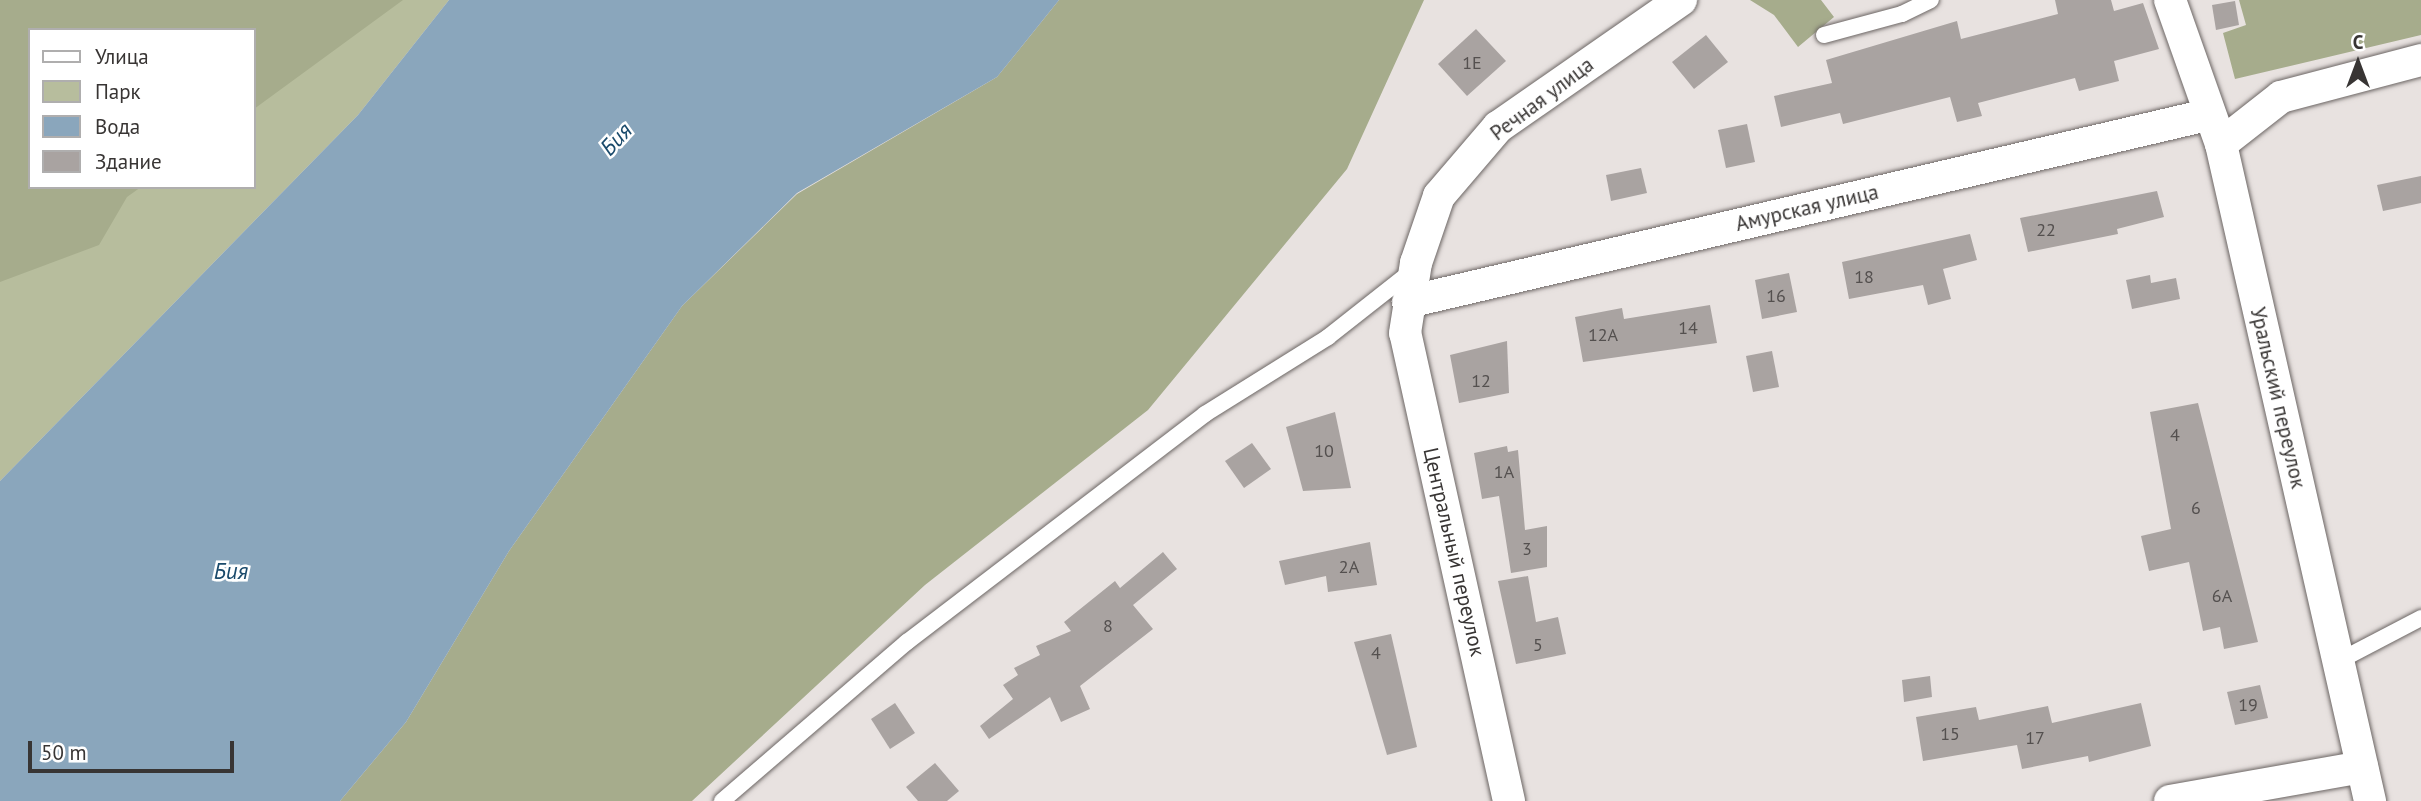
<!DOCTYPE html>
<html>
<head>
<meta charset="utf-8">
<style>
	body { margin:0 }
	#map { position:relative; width:2421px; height:801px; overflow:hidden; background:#e8e2e0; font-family:"PT Sans",sans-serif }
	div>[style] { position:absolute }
	.green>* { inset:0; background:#b7bd9d }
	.forest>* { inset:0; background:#a6ac8c }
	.water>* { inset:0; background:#8aa6bc }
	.building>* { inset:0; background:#a9a3a1 }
	.roads { filter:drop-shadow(0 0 2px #6c6664) drop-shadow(0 0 2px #6c6664) }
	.service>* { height:16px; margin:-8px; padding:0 8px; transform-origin:8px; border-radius:8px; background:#fff }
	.minor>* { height:32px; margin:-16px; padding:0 16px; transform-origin:16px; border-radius:16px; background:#fff }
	span { translate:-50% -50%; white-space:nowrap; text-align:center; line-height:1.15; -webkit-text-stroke:5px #fff; paint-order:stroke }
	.number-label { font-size:18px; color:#54504f }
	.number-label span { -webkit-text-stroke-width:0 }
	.street-label { font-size:21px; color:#383534 }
	.water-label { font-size:23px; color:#1a4a6b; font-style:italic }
	.legend { position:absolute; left:28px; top:28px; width:228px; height:161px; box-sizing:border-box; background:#fff; border:2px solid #afaeae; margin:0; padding:9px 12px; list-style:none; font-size:21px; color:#383534 }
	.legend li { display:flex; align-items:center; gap:14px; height:35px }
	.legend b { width:35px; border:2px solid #afaeae }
	.north { position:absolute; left:2323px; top:28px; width:70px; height:70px; -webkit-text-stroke:5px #fff; paint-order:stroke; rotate:0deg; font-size:19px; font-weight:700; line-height:28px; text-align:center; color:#383534 }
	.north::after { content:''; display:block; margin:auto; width:24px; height:32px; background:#383534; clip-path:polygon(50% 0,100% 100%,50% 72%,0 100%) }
	.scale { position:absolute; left:28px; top:741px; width:206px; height:32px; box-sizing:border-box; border:4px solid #383534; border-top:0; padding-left:9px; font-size:21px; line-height:24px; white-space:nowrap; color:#383534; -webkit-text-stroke:5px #fff; paint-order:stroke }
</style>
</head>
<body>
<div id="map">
	<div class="green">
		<div style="clip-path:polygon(evenodd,0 0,449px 0,358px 115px,0 481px,0 0,30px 30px,254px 30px,254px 187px,30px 187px,30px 30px)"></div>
	</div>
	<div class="forest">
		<div style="clip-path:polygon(0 0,403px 0,254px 109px,254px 30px,30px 30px,30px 187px,141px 187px,127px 197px,99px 245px,0 282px)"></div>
		<div style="clip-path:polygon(1059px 0,1424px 0,1347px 169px,1148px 410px,925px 585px,692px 801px,340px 801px,406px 722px,509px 551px,682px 306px,797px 194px,997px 77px)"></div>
		<div style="clip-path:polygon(1750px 0,1821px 0,1834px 17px,1798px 47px,1774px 15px)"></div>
		<div style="clip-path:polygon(2239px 0,2421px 0,2421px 35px,2235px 79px,2223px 33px,2246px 25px)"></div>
	</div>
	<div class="water">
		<div style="clip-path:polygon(449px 0,1059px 0,997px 77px,797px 193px,682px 306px,509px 551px,406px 722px,340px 801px,0 801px,0 481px,358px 115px)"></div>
	</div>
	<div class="building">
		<div style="clip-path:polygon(2055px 0,2111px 0,2114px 11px,2143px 3px,2159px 49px,2114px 61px,2119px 81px,2079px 91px,2075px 78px,1978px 103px,1982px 116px,1957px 122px,1950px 97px,1843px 124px,1840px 113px,1781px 127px,1774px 96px,1832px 83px,1826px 60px,1957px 21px,1961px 39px,2058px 14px)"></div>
		<div style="clip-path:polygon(2235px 1px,2239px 25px,2216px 30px,2212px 5px)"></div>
		<div style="clip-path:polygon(1476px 29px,1506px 61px,1467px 96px,1438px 64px)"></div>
		<div style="clip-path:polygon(1706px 35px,1728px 62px,1694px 89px,1672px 62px)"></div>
		<div style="clip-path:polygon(1747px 124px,1755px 162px,1726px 168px,1718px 130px)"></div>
		<div style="clip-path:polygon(1641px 168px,1647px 193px,1611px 201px,1606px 175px)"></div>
		<div style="clip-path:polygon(2421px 176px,2421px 203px,2383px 211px,2377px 185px)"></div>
		<div style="clip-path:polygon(2157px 191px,2164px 217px,2117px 229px,2118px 234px,2028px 252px,2020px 218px)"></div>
		<div style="clip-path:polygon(1970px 234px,1977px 260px,1943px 269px,1951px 299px,1928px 305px,1923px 285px,1849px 299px,1842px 262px)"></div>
		<div style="clip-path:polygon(1789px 273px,1797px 312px,1762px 319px,1755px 280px)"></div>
		<div style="clip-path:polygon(2150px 275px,2151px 283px,2176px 278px,2180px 299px,2132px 309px,2126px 280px)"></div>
		<div style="clip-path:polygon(1710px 305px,1717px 343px,1583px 362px,1575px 317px,1622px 308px,1624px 319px)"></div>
		<div style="clip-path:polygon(1507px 341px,1509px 393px,1459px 403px,1450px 355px)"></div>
		<div style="clip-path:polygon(1772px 351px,1779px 387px,1753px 392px,1746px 356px)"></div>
		<div style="clip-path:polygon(2198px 403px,2258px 642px,2224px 649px,2220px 627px,2203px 631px,2189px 562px,2149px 571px,2141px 536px,2171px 529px,2150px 412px)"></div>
		<div style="clip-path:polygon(1335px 412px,1351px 488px,1303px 491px,1286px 427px)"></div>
		<div style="clip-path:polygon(1252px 443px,1271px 469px,1244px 488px,1225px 461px)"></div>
		<div style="clip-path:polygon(1507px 446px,1508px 452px,1518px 450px,1525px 530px,1547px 526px,1547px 567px,1511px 573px,1499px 496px,1482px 499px,1474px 453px)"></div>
		<div style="clip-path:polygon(1370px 542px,1377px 585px,1328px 592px,1326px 576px,1285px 585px,1279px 561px)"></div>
		<div style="clip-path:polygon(1163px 552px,1177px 569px,1133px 605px,1153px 629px,1080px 686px,1090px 709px,1061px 722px,1050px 697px,989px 739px,980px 726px,1013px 699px,1003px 685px,1018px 675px,1014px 668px,1040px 655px,1036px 646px,1071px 631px,1064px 622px,1115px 581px,1120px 588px)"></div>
		<div style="clip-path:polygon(1528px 576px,1536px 622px,1558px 617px,1566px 654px,1516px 664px,1498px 581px)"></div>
		<div style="clip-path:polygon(1391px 634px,1417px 747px,1387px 755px,1354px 642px)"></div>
		<div style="clip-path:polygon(1930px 676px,1932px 697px,1904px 702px,1902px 680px)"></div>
		<div style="clip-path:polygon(2260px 685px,2268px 718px,2235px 725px,2227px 692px)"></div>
		<div style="clip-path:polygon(895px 703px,915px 733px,890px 749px,871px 719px)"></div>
		<div style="clip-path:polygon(2141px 703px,2151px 746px,2089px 762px,2088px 756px,2022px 769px,2017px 745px,1923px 761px,1916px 717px,1976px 707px,1979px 720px,2048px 706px,2052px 723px)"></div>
		<div style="clip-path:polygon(935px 763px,959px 791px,947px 801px,918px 801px,906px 787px)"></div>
	</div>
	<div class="roads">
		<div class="service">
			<div style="left:1824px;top:35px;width:81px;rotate:-15.1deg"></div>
			<div style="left:1902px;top:14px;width:32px;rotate:-26deg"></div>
			<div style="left:2337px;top:662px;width:95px;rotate:-27.6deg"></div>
			<div style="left:722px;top:801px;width:244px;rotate:-40.7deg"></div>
			<div style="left:907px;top:642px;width:375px;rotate:-37.4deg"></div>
			<div style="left:1205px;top:414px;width:145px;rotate:-32deg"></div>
			<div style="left:1328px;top:337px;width:107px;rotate:-38.2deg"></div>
		</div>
		<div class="minor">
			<div style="left:2170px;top:0;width:153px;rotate:70.5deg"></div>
			<div style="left:2221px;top:144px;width:674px;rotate:77.22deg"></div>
			<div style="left:2221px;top:144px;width:76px;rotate:-38.1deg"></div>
			<div style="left:2281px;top:97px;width:145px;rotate:-14.8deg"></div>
			<div style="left:1408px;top:302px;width:821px;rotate:-13.17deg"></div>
			<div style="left:1509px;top:801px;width:479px;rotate:-102.5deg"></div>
			<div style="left:1405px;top:333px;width:71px;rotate:-81.1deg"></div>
			<div style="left:1416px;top:263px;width:71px;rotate:-71.1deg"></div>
			<div style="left:1439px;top:196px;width:91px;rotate:-49.5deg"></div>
			<div style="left:1498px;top:127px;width:223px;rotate:-34.8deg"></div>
			<div style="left:2170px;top:801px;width:195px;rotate:-10deg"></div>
		</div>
	</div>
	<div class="number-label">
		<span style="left:1472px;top:63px">1Е</span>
		<span style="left:2046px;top:230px">22</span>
		<span style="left:1864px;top:277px">18</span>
		<span style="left:1776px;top:296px">16</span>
		<span style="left:1688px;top:328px">14</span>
		<span style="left:1603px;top:335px">12А</span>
		<span style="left:1481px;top:381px">12</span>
		<span style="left:2175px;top:435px">4</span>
		<span style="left:1324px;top:451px">10</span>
		<span style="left:1504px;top:472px">1А</span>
		<span style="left:2196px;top:508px">6</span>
		<span style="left:1527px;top:549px">3</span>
		<span style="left:1349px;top:567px">2А</span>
		<span style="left:2222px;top:596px">6А</span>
		<span style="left:1108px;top:626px">8</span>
		<span style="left:1538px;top:645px">5</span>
		<span style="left:1376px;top:653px">4</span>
		<span style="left:2248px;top:705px">19</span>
		<span style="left:1950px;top:734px">15</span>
		<span style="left:2035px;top:738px">17</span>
	</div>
	<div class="street-label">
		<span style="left:1542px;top:99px;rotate:-37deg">Речная улица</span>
		<span style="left:1807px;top:208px;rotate:-13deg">Амурская улица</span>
		<span style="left:2278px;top:398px;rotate:77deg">Уральский переулок</span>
		<span style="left:1454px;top:552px;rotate:77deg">Центральный переулок</span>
	</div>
	<div class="water-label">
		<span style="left:616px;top:139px;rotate:-47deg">Бия</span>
		<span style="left:231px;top:571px">Бия</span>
	</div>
	<ul class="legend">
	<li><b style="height:9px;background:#fff"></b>Улица</li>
	<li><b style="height:19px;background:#b7bd9d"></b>Парк</li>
	<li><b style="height:19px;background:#8aa6bc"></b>Вода</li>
	<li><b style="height:19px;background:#a9a3a1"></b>Здание</li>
	</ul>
	<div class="north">С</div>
	<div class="scale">50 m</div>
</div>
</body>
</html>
